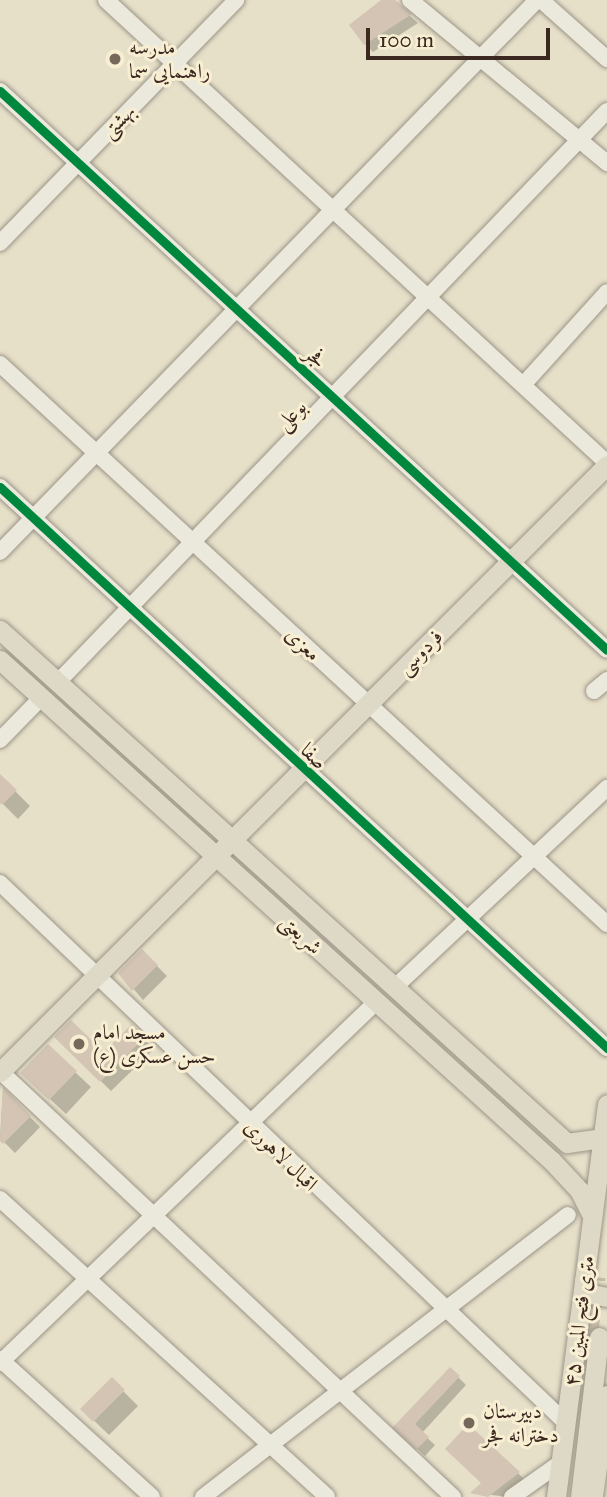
<!DOCTYPE html>
<html>
<head>
<meta charset="utf-8">
<style>
	body { margin:0 }
	#map { position:relative; width:607px; height:1497px; overflow:hidden; background:#e7e0c9; font-family:"IM FELL Great Primer",Amiri,serif }
	div>[style] { position:absolute }
	.shadow>* { inset:0; background:#0003 }
	.building>* { inset:0; background:#d3c4b4 }
	.major-tunnel>* { height:19px; margin-top:-9.5px; transform-origin:0; background:repeating-linear-gradient(90deg,#c5bba7 0 19px,transparent 0 29px) }
	.roads { filter:drop-shadow(0 0 2px #9c9588) drop-shadow(0 0 2px #9c9588) }
	.minor>* { height:16px; margin:-8px; padding:0 8px; transform-origin:8px; border-radius:8px; background:#ebe8dc }
	.major>* { height:19px; margin:-9.5px; padding:0 9.5px; transform-origin:9.5px; border-radius:9.5px; background:#ded8c6 }
	.cycleway>* { height:9px; margin:-4.5px; padding:0 4.5px; transform-origin:4.5px; border-radius:4.5px; background:#00873e }
	.dots>* { width:19px; height:19px; translate:-50% -50%; box-sizing:border-box; border:4px solid #f8efd3; border-radius:50% }
	span { translate:-50% -50%; white-space:nowrap; text-align:center; line-height:1.15; -webkit-text-stroke:6px #f8efd3; paint-order:stroke }
	.poi-label { font-size:21px; color:#3b2821 }
	.left { translate:0 -50%; text-align:left }
	.street-label { font-size:21px; color:#3b2821 }
	.scale { position:absolute; left:366px; top:28px; width:184px; height:32px; box-sizing:border-box; border:4px solid #3b2821; border-top:0; padding-left:9px; font-size:21px; line-height:24px; white-space:nowrap; color:#3b2821; -webkit-text-stroke:5px #f8efd3; paint-order:stroke }
</style>
</head>
<body>
<div id="map">
	<div class="shadow">
		<div style="clip-path:polygon(384px 0,392px 0,418px 23px,373px 52px,365px 44px)"></div>
		<div style="clip-path:polygon(0 776px,30px 806px,18px 819px,0 801px)"></div>
		<div style="clip-path:polygon(142px 951px,167px 976px,143px 1000px,120px 973px)"></div>
		<div style="clip-path:polygon(132px 1027px,154px 1049px,111px 1091px,56px 1037px,104px 1054px)"></div>
		<div style="clip-path:polygon(75px 1072px,91px 1087px,66px 1114px,38px 1088px)"></div>
		<div style="clip-path:polygon(3px 1090px,40px 1127px,15px 1153px,0 1138px)"></div>
		<div style="clip-path:polygon(450px 1369px,466px 1385px,422px 1433px,435px 1445px,425px 1456px,395px 1428px)"></div>
		<div style="clip-path:polygon(112px 1380px,138px 1406px,109px 1435px,82px 1409px)"></div>
		<div style="clip-path:polygon(518px 1473px,528px 1483px,511px 1497px,473px 1493px,483px 1483px)"></div>
	</div>
	<div class="building">
		<div style="clip-path:polygon(381px 0,395px 0,412px 14px,364px 45px,349px 25px)"></div>
		<div style="clip-path:polygon(0 774px,17px 790px,2px 805px,0 803px)"></div>
		<div style="clip-path:polygon(142px 949px,158px 965px,132px 991px,118px 973px)"></div>
		<div style="clip-path:polygon(71px 1020px,104px 1052px,132px 1024px,145px 1037px,100px 1082px,54px 1037px)"></div>
		<div style="clip-path:polygon(48px 1044px,77px 1071px,49px 1100px,20px 1073px)"></div>
		<div style="clip-path:polygon(3px 1087px,31px 1116px,3px 1144px,0 1141px)"></div>
		<div style="clip-path:polygon(450px 1367px,460px 1376px,415px 1424px,429px 1437px,416px 1450px,392px 1428px)"></div>
		<div style="clip-path:polygon(112px 1377px,125px 1390px,93px 1422px,80px 1409px)"></div>
		<div style="clip-path:polygon(468px 1424px,520px 1472px,488px 1497px,470px 1493px,481px 1483px,445px 1449px)"></div>
	</div>
	<div class="major-tunnel">
		<div style="left:588px;top:1337px;width:61px;rotate:-82.4deg"></div>
	</div>
	<div class="roads">
		<div class="minor">
			<div style="left:106px;top:0;width:682px;rotate:42.74deg"></div>
			<div style="left:410px;top:0;width:256px;rotate:39.6deg"></div>
			<div style="left:541px;top:0;width:89px;rotate:41.8deg"></div>
			<div style="left:0;top:91px;width:825px;rotate:42.64deg"></div>
			<div style="left:0;top:243px;width:339px;rotate:-45.8deg"></div>
			<div style="left:0;top:364px;width:826px;rotate:42.69deg"></div>
			<div style="left:523px;top:385px;width:125px;rotate:-47.9deg"></div>
			<div style="left:0;top:487px;width:827px;rotate:42.74deg"></div>
			<div style="left:0;top:552px;width:770px;rotate:-45.79deg"></div>
			<div style="left:58px;top:682px;width:792px;rotate:-46.13deg"></div>
			<div style="left:594px;top:691px;width:17px;rotate:-40deg"></div>
			<div style="left:0;top:740px;width:59px;rotate:-45.7deg"></div>
			<div style="left:0;top:883px;width:782px;rotate:43.65deg"></div>
			<div style="left:395px;top:987px;width:291px;rotate:-43.2deg"></div>
			<div style="left:0;top:1071px;width:622px;rotate:43.24deg"></div>
			<div style="left:0;top:1199px;width:442px;rotate:42.3deg"></div>
			<div style="left:0;top:1359px;width:205px;rotate:42.2deg"></div>
			<div style="left:0;top:1363px;width:521px;rotate:-43.83deg"></div>
			<div style="left:203px;top:1497px;width:461px;rotate:-37.7deg"></div>
			<div style="left:512px;top:1497px;width:59px;rotate:-35.3deg"></div>
		</div>
		<div class="major">
			<div style="left:0;top:630px;width:765px;rotate:42.14deg"></div>
			<div style="left:567px;top:1143px;width:35px;rotate:-8deg"></div>
			<div style="left:0;top:660px;width:745px;rotate:42.23deg"></div>
			<div style="left:552px;top:1161px;width:40px;rotate:47deg"></div>
			<div style="left:579px;top:1190px;width:28px;rotate:63deg"></div>
			<div style="left:0;top:1072px;width:858px;rotate:-45deg"></div>
			<div style="left:584px;top:1281px;width:14px;rotate:65deg"></div>
			<div style="left:590px;top:1294px;width:17px;rotate:10deg"></div>
			<div style="left:593px;top:1496px;width:102px;rotate:-82.1deg"></div>
			<div style="left:556px;top:1497px;width:396px;rotate:-82.6deg"></div>
			<div style="left:580px;top:1497px;width:161px;rotate:-83.2deg"></div>
		</div>
	</div>
	<div class="cycleway">
		<div style="left:0;top:91px;width:825px;rotate:42.64deg"></div>
		<div style="left:0;top:487px;width:827px;rotate:42.74deg"></div>
	</div>
	<div class="dots">
		<div style="left:115px;top:59px;background:#77685c"></div>
		<div style="left:79px;top:1044px;background:#77685c"></div>
		<div style="left:469px;top:1423px;background:#77685c"></div>
	</div>
	<div class="poi-label">
		<span class="left" style="left:129px;top:59px">مدرسه<br>راهنمایی سما</span>
		<span class="left" style="left:93px;top:1044px">مسجد امام<br>حسن عسکری (ع)</span>
		<span class="left" style="left:483px;top:1423px">دبیرستان<br>دخترانه فجر</span>
	</div>
	<div class="street-label">
		<span style="left:118px;top:121px;rotate:-46deg">بهشتی</span>
		<span style="left:316px;top:357px;rotate:43deg">فجر</span>
		<span style="left:291px;top:415px;rotate:-46deg">بوعلی</span>
		<span style="left:303px;top:644px;rotate:43deg">معزی</span>
		<span style="left:420px;top:652px;rotate:-45deg">فردوسی</span>
		<span style="left:314px;top:756px;rotate:43deg">صفا</span>
		<span style="left:301px;top:934px;rotate:42deg">شریعتی</span>
		<span style="left:281px;top:1155px;rotate:44deg">اقبال لاهوری</span>
		<span style="left:579px;top:1321px;rotate:-83deg">۴۵ متری فتح المبین</span>
	</div>
	<div class="scale">100 m</div>
</div>
</body>
</html>
